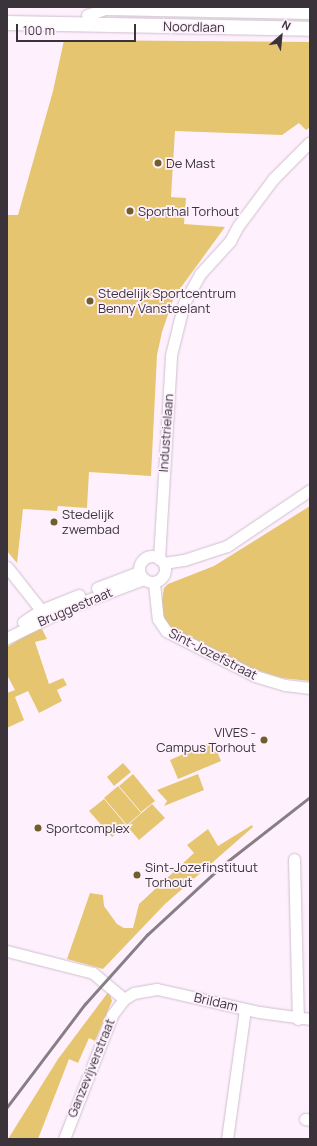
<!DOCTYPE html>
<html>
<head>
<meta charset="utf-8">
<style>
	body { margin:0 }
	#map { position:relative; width:317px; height:1146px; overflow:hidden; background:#fef1fd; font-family:Manrope,sans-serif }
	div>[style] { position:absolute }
	.green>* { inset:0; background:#e6c571 }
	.roads { filter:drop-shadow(0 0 1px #cfbfce) drop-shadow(0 0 1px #cfbfce) }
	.minor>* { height:11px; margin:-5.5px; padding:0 5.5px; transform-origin:5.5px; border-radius:5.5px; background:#fff }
	.minor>.ring { margin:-5.5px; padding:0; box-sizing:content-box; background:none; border:11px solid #fff; border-radius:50% }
	.major>* { height:14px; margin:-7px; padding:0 7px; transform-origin:7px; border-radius:7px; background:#fff }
	.rail>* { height:2.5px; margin:-1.25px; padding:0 1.25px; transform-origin:1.25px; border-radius:1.25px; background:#877e86 }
	.dots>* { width:11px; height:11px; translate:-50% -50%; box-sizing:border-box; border:2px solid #fef1fd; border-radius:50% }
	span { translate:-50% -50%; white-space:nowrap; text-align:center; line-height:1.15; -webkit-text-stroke:3.5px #fef1fd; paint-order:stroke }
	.street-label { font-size:13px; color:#3a343a }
	.poi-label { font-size:13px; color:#3a343a }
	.left { translate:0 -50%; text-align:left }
	.right { translate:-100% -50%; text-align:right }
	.frame { position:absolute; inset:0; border:8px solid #3a343a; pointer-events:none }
	.north { position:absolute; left:261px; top:16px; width:40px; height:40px; -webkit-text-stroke:3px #fef1fd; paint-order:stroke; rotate:27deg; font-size:11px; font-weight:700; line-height:16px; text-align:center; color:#3a343a }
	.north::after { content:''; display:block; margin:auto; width:14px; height:18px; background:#3a343a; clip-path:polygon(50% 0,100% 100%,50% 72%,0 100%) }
	.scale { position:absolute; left:16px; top:24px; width:120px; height:18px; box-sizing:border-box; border:2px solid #3a343a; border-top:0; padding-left:5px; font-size:12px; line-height:14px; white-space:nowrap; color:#3a343a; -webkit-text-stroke:3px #fef1fd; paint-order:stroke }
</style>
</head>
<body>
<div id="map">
	<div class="green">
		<div style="clip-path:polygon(64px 40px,310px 42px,310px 127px,306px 130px,299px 123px,282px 135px,175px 131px,171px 197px,186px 198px,184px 224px,225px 227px,174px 297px,162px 332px,157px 355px,151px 476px,89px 472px,87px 508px,58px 506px,57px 511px,23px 509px,17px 563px,7px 551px,7px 215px,18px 215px,53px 91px)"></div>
		<div style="clip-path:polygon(310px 506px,310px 681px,282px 678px,244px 666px,170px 629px,160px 613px,164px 588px,168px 584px,214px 566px)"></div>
		<div style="clip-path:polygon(36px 629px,42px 629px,47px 639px,35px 642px,49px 684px,63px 678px,67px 685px,57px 690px,62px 701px,39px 713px,28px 691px,15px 697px,24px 720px,7px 728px,7px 693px,15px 690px,7px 675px,7px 647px)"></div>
		<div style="clip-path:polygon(213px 741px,221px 761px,178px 779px,170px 760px)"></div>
		<div style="clip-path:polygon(123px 763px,131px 772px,114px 786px,107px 777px)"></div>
		<div style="clip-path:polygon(133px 774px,155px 801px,141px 812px,119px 786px)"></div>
		<div style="clip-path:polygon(198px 774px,204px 790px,164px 806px,167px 801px,157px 790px)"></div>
		<div style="clip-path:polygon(118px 786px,141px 813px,127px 825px,104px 798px)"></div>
		<div style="clip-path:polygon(104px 799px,126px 825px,112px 837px,89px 811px)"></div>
		<div style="clip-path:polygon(152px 804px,165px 818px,139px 840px,127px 826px)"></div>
		<div style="clip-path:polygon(252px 825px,253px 827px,165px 904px,103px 969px,67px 959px,90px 893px,103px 895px,104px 906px,117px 924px,124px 928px,133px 928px,139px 904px,194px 853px,187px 845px,208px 829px,218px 846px)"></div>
		<div style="clip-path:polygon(109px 991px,112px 1001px,95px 1041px,89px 1038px,78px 1063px,69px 1059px,38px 1139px,8px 1139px,58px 1059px)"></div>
	</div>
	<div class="roads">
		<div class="minor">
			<div style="left:87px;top:15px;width:19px;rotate:-18deg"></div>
			<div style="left:105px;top:9px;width:205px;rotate:1.1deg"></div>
			<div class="ring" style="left:139px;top:556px;width:15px;height:15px"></div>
			<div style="left:159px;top:559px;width:204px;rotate:-86.6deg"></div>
			<div style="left:171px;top:355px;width:54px;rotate:-76deg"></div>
			<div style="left:184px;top:303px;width:33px;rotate:-61deg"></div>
			<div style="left:200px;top:274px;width:45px;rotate:-47.7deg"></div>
			<div style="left:230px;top:241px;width:17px;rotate:-62deg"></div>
			<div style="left:238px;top:226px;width:59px;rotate:-53.3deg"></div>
			<div style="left:273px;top:179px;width:52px;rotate:-45deg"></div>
			<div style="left:164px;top:563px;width:20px;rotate:-9deg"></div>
			<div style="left:184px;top:560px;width:45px;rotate:-18deg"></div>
			<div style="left:227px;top:546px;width:100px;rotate:-34deg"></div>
			<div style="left:7px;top:567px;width:61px;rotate:51.6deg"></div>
			<div style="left:154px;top:583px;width:36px;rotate:84deg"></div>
			<div style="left:158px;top:619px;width:14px;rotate:56deg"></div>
			<div style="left:166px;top:631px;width:100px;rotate:26.8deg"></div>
			<div style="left:255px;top:676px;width:31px;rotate:17deg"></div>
			<div style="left:285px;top:685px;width:25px;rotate:7deg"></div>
			<div style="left:97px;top:588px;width:45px;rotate:-20.9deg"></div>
			<div style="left:23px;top:622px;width:22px;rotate:-34deg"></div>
			<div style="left:41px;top:610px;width:41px;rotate:-21.5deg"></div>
			<div style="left:7px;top:638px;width:72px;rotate:-26.2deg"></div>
			<div style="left:72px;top:606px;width:77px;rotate:-20.6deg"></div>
			<div style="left:294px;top:859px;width:160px;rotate:88.6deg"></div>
			<div style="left:7px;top:951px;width:89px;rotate:14.3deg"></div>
			<div style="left:93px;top:973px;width:40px;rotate:40deg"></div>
			<div style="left:305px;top:1119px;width:5px;rotate:11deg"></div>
			<div style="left:64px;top:1139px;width:133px;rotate:-68.8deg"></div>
			<div style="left:112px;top:1015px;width:20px;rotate:-53deg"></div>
			<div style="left:124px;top:999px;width:12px;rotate:-31deg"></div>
			<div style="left:134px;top:993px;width:23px;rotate:-10deg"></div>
			<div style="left:157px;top:989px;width:105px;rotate:12.7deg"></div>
			<div style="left:259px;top:1012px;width:51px;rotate:7.8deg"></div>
			<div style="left:227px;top:1139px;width:131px;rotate:-82.1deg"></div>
		</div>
		<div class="major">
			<div style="left:7px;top:23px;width:303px;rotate:1.1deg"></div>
		</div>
	</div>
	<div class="rail">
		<div style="left:7px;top:1107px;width:129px;rotate:-52.9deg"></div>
		<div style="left:85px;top:1004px;width:93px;rotate:-48.1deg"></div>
		<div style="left:147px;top:935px;width:105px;rotate:-42.7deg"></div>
		<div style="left:224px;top:864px;width:109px;rotate:-37.9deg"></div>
	</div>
	<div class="dots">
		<div style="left:158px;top:163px;background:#715e2d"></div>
		<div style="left:130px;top:211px;background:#715e2d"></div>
		<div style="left:90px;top:301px;background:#715e2d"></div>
		<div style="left:54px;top:522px;background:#715e2d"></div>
		<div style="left:264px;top:740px;background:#715e2d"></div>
		<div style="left:38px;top:828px;background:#715e2d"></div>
		<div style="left:137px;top:875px;background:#715e2d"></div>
	</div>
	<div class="street-label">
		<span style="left:194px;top:27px;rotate:1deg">Noordlaan</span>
		<span style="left:166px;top:433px;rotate:-86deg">Industrielaan</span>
		<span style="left:75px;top:607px;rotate:-23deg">Bruggestraat</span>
		<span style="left:213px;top:654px;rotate:27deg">Sint-Jozefstraat</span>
		<span style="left:216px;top:1002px;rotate:13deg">Brildam</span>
		<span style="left:91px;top:1068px;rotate:-68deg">Ganzevijverstraat</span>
	</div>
	<div class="poi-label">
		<span class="left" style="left:166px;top:163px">De Mast</span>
		<span class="left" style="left:138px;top:211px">Sporthal Torhout</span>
		<span class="left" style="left:98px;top:301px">Stedelijk Sportcentrum<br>Benny Vansteelant</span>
		<span class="left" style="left:62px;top:522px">Stedelijk<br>zwembad</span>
		<span class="right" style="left:256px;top:740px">VIVES -<br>Campus Torhout</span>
		<span class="left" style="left:46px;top:828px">Sportcomplex</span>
		<span class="left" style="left:145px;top:875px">Sint-Jozefinstituut<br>Torhout</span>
	</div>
	<div class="frame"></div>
	<div class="north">N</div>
	<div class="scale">100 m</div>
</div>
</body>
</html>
